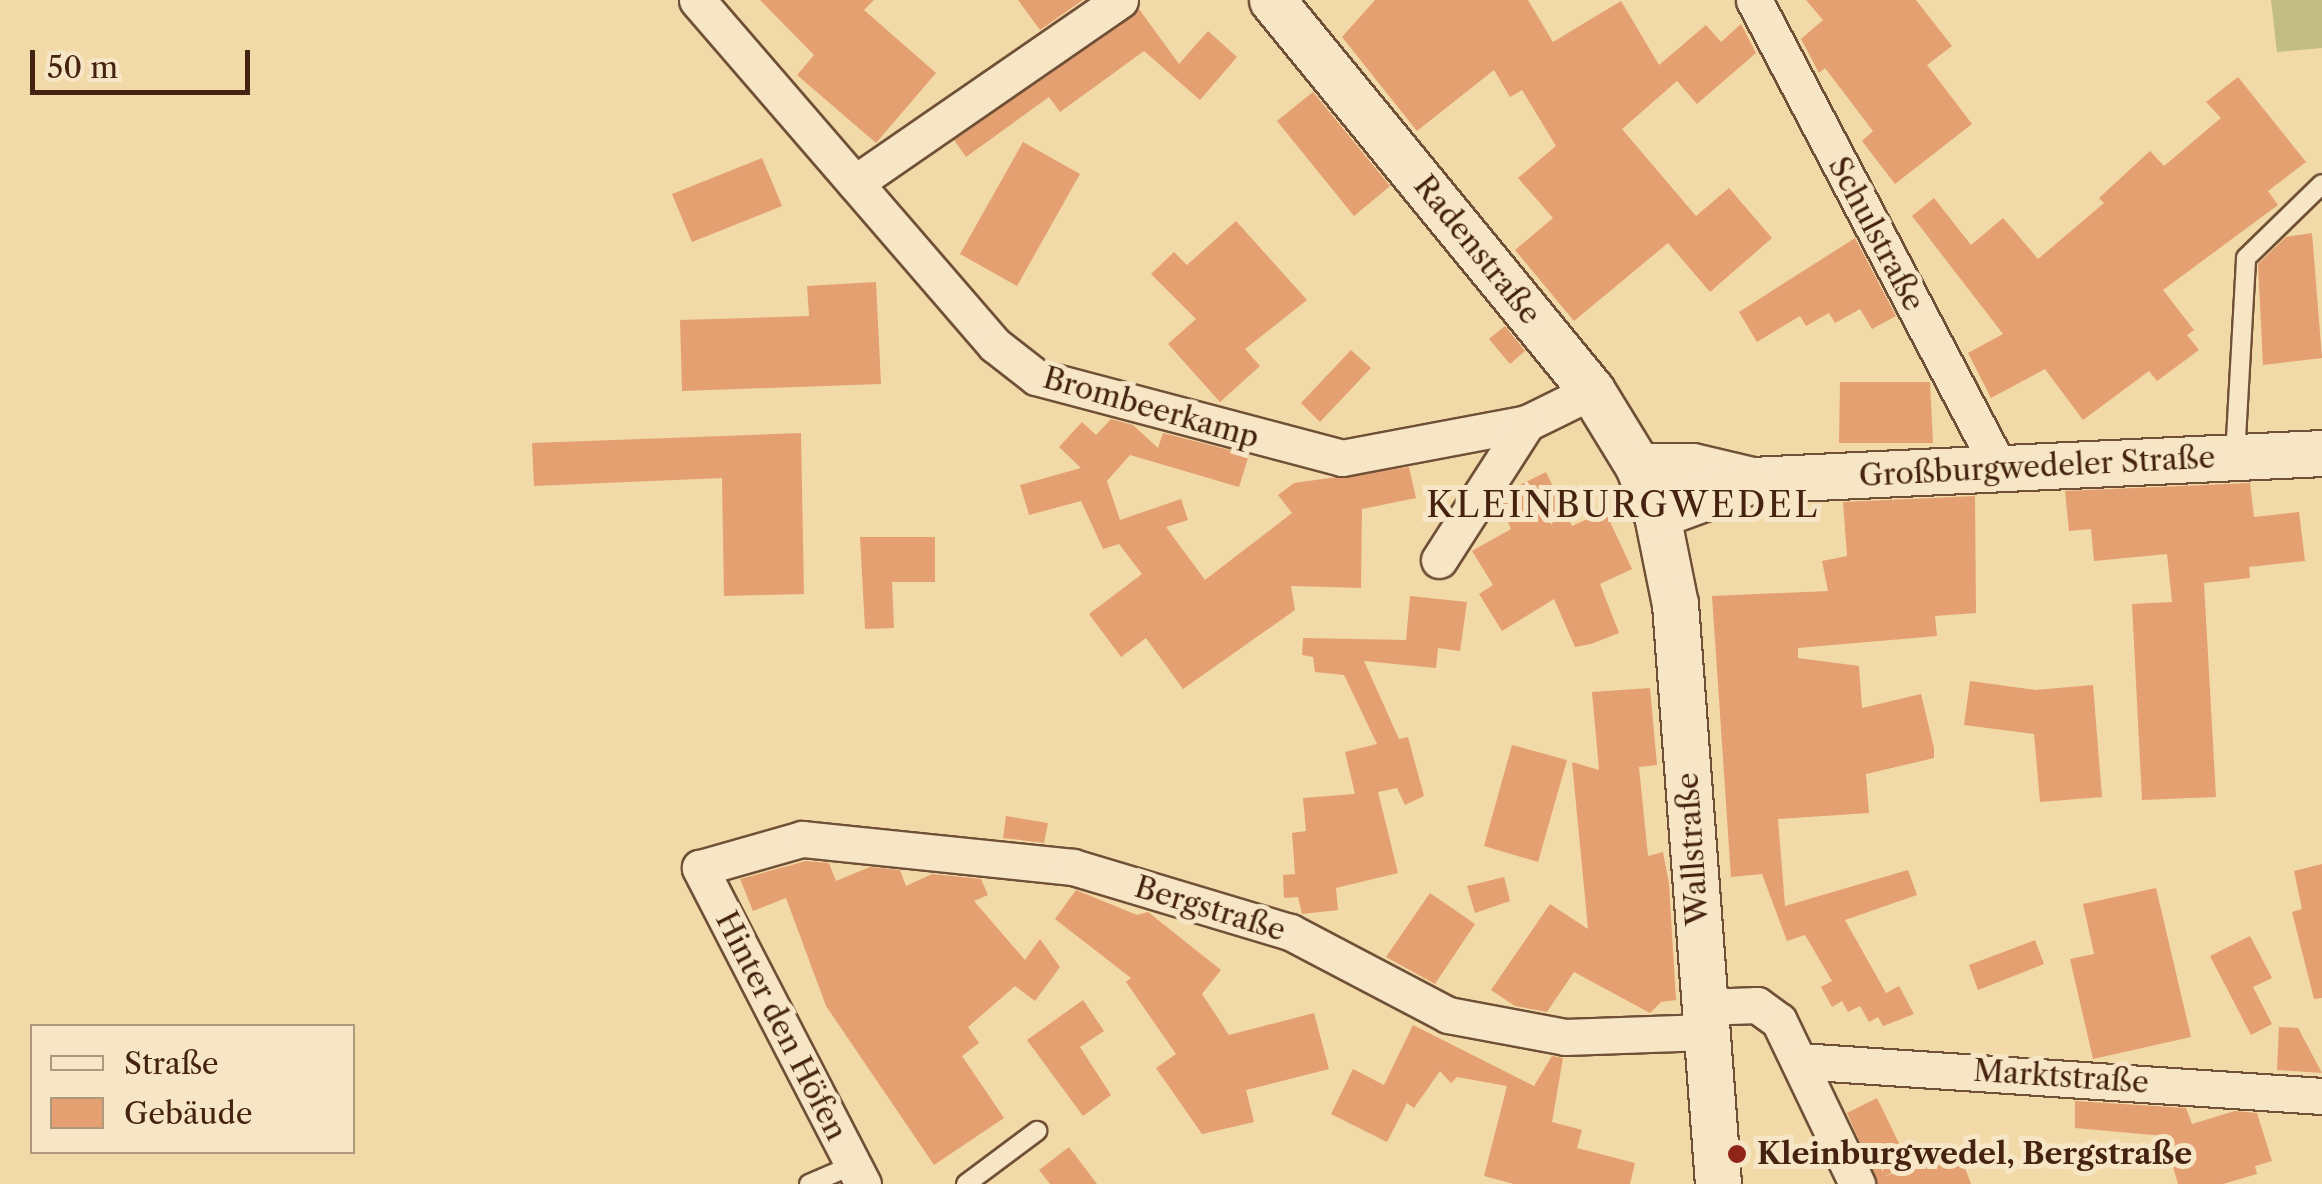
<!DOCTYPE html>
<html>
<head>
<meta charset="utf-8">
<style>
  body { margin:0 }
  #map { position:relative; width:2322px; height:1184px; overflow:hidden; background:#f2d9a8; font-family:"Libre Caslon Text",serif }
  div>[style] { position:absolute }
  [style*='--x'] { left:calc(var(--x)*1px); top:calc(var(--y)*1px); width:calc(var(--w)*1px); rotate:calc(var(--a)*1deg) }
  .green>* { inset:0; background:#c2bd83 }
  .building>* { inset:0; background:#e4a071 }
  .roads { filter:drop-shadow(2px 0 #705036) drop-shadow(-2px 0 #705036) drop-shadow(0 2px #705036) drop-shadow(0 -2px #705036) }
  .service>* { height:18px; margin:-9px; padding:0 9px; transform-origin:9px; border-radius:9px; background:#f7e6c6 }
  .minor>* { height:35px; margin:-17.5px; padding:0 17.5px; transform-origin:17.5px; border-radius:17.5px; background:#f7e6c6 }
  .tertiary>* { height:45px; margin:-22.5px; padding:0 22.5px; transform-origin:22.5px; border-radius:22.5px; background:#f7e6c6 }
  .dots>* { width:28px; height:28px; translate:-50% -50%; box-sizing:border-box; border:5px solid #f7e6c6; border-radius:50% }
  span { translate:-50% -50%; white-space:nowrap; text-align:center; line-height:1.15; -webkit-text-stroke:10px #f7e6c6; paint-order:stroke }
  .street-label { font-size:30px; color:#452310 }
  .poi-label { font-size:30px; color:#452310; font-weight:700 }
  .left { translate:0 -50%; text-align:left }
  .quarter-label { font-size:35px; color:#452310; letter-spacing:2.5px }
  .legend { position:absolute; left:30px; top:1024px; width:325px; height:130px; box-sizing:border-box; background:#f7e6c6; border:2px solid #b0987d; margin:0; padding:12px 18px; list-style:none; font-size:30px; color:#452310 }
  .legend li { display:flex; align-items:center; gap:20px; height:50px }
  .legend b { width:50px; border:2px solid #b0987d }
  .scale { position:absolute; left:30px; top:50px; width:220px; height:45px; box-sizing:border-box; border:5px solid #452310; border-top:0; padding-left:12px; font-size:30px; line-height:35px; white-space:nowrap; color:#452310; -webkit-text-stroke:8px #f7e6c6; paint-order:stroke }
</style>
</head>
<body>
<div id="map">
  <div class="green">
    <i style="clip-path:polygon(2271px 0,2322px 0,2322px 48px,2277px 52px)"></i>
  </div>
  <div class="building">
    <i style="clip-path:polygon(760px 0,874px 0,864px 10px,936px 73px,876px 143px,797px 75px,814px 55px)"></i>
    <i style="clip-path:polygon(1018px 0,1083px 0,1040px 30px)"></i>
    <i style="clip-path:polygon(1375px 0,1528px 0,1553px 42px,1621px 1px,1659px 65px,1706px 25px,1721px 42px,1741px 24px,1756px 53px,1697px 104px,1677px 81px,1622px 129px,1696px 216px,1729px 188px,1772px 238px,1710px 292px,1668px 243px,1574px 321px,1515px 250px,1553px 218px,1518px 178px,1556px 146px,1522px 90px,1510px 97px,1494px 70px,1417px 131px,1342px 37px)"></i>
    <i style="clip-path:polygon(1806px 0,1916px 0,1952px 46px,1927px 65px,1972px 124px,1895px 184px,1862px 141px,1873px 131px,1825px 68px,1819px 73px,1801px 39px,1823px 20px)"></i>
    <i style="clip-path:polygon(1139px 9px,1179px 64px,1208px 31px,1237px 57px,1200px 100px,1144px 51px,1060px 112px,1049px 97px,966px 157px,954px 140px)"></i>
    <i style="clip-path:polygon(2238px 77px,2306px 162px,2268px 191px,2278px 205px,2163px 290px,2194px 330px,2187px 335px,2199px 350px,2157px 381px,2149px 371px,2083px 420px,2045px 369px,1991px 398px,1968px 353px,2003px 334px,1912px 216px,1934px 198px,1971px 245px,2003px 218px,2038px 259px,2104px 203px,2099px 198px,2150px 151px,2164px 166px,2221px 118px,2206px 102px)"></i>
    <i style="clip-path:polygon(1313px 92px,1390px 186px,1354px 216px,1277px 121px)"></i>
    <i style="clip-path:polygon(1023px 142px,1080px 174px,1017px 286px,960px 254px)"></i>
    <i style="clip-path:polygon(762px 158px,782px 206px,692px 242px,672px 194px)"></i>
    <i style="clip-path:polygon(1236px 221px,1307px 300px,1245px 349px,1260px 366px,1220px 402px,1168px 344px,1196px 319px,1151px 274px,1174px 252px,1187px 265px)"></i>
    <i style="clip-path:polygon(2312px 233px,2322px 358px,2263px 365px,2258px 264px,2286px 237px)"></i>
    <i style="clip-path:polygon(1855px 238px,1896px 316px,1872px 329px,1860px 309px,1835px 323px,1829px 313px,1806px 326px,1800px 316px,1757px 342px,1739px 312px)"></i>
    <i style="clip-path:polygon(876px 282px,881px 384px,682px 391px,680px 320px,809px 316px,807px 286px)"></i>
    <i style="clip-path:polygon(1505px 326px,1525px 351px,1510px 364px,1489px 339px)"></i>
    <i style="clip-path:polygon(1351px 350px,1371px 368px,1320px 422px,1301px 403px)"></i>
    <i style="clip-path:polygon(1840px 382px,1930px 382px,1933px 443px,1839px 443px)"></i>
    <i style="clip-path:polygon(1111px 419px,1133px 425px,1158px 448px,1163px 433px,1249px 455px,1239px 487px,1130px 455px,1107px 481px,1120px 520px,1181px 499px,1188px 520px,1166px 527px,1205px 580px,1292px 513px,1278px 495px,1294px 483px,1409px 467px,1416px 498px,1362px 509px,1361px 588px,1291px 586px,1295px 610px,1183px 689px,1146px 638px,1121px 657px,1089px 614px,1142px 574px,1119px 544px,1103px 549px,1081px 501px,1029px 515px,1020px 485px,1081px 468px,1059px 447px,1082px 422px,1096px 435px)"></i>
    <i style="clip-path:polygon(801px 433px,804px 594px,724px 596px,722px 478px,534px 486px,532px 443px)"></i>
    <i style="clip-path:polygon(1546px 472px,1572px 526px,1605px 511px,1632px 569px,1600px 584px,1619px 633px,1591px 644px,1575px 647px,1554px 599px,1502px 631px,1479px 594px,1493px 585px,1472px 551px,1511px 529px,1500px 505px,1510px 490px)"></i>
    <i style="clip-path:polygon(2250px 483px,2254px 517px,2299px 512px,2305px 561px,2249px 567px,2250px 578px,2204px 583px,2216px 797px,2142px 800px,2132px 604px,2172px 602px,2167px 554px,2094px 561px,2091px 529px,2069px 531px,2065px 491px)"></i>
    <i style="clip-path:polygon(1975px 496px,1976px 613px,1935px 616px,1937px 636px,1798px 648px,1798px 658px,1859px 666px,1862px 708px,1921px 694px,1934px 748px,1934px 758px,1866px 774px,1869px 813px,1778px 819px,1785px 906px,1908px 870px,1917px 895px,1845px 920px,1886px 993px,1899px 986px,1914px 1014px,1883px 1026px,1878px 1017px,1869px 1022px,1860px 1006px,1848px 1012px,1842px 1001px,1832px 1007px,1821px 987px,1832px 981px,1805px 935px,1787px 941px,1762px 874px,1731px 877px,1712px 596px,1828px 591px,1822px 561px,1847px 556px,1843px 502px)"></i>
    <i style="clip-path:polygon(860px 537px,935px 537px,935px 582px,892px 582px,894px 628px,865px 629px)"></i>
    <i style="clip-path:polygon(1410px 596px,1467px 602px,1460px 651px,1438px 648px,1436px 668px,1364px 661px,1399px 739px,1408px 737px,1424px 796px,1405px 805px,1397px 788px,1378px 792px,1398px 873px,1336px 888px,1338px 910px,1302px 914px,1298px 897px,1284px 898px,1283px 875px,1295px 874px,1292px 833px,1306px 831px,1303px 798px,1355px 794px,1345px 752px,1377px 744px,1344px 675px,1315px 672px,1313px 657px,1302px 655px,1303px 638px,1406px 640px)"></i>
    <i style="clip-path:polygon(1970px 681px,2035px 690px,2093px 685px,2102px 797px,2040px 802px,2034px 734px,1964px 725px)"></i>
    <i style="clip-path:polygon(1650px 688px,1657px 765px,1639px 767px,1648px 856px,1663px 852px,1669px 884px,1676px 1000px,1661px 1002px,1650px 1013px,1574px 972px,1547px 1012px,1515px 1006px,1491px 990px,1550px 904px,1588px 929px,1572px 762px,1599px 770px,1592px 692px)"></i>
    <i style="clip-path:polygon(1512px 745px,1567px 760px,1538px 862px,1484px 846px)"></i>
    <i style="clip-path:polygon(1006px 816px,1048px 823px,1044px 843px,1003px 838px)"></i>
    <i style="clip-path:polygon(806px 861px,829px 863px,836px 881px,870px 867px,900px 870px,906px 886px,932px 874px,981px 879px,988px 895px,974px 901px,1025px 960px,1040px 939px,1060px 967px,1035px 1001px,1015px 986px,968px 1027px,979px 1043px,962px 1056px,1004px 1118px,934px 1165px,826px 1006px,786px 898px,753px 911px,740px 879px)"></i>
    <i style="clip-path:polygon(2322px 864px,2322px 998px,2314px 999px,2292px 912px,2302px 909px,2294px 871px)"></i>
    <i style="clip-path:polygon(1504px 877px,1510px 901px,1475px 913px,1467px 886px)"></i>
    <i style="clip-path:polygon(2156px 888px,2191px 1037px,2093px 1059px,2070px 959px,2094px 954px,2083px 904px)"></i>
    <i style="clip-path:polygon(1076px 890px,1137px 915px,1148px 912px,1221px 970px,1202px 994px,1229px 1035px,1314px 1013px,1329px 1069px,1246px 1090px,1254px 1122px,1202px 1134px,1156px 1068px,1176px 1054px,1126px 982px,1131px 978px,1055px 919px)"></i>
    <i style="clip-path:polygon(1430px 893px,1475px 924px,1435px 984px,1386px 957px)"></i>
    <i style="clip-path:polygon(2250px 936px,2272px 978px,2253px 987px,2272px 1024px,2251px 1035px,2210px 956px)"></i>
    <i style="clip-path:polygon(2035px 940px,2044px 964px,1978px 990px,1969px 965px)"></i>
    <i style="clip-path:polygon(1083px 1000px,1104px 1031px,1080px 1047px,1111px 1095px,1083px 1116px,1027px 1040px)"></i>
    <i style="clip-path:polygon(1413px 1025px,1534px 1086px,1552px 1056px,1563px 1058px,1552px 1122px,1582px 1130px,1577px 1148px,1635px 1163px,1630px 1184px,1514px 1184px,1484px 1176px,1507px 1086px,1457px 1077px,1451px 1083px,1440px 1071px,1414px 1108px,1407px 1103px,1387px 1142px,1331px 1114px,1353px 1069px,1384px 1085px)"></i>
    <i style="clip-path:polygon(2279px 1027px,2298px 1028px,2322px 1073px,2277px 1070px)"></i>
    <i style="clip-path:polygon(1877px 1098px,1909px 1164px,1883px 1177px,1958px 1149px,1971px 1184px,1878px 1184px,1847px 1113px)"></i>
    <i style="clip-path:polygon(2075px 1101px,2186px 1108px,2192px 1124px,2235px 1111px,2257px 1113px,2272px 1161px,2255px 1166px,2257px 1174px,2223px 1184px,2178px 1184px,2164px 1136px,2075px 1128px)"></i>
    <i style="clip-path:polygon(1069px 1147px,1097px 1184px,1050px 1184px,1039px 1170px)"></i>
  </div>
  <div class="roads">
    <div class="service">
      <i style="--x:2235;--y:457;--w:199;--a:-86.8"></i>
      <i style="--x:2246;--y:258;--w:106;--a:-44.2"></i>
      <i style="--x:809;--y:1184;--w:48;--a:-23.4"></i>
      <i style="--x:966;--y:1184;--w:89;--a:-36.7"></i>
    </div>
    <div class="minor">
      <i style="--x:697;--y:0;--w:456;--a:49.2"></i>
      <i style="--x:995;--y:345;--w:52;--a:38"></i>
      <i style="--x:1036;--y:377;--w:317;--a:14.8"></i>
      <i style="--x:1342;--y:458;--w:188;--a:-10.7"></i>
      <i style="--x:1527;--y:423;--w:72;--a:-26.2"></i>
      <i style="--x:1754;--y:0;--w:527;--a:62.32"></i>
      <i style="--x:855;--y:183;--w:322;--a:-34.6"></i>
      <i style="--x:1439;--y:560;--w:163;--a:-57.3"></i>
      <i style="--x:1704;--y:1007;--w:53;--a:-2.2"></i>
      <i style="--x:1757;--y:1005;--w:27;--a:36"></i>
      <i style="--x:1779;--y:1021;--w:181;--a:64.4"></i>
      <i style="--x:1799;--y:1061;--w:524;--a:3.83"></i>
      <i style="--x:863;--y:1184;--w:356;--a:-117.3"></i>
      <i style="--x:700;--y:868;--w:106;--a:-15.9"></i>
      <i style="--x:802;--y:839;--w:272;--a:5.9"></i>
      <i style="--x:1073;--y:867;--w:227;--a:16.7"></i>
      <i style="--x:1290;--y:932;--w:178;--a:27.7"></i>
      <i style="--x:1448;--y:1015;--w:119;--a:10.6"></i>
      <i style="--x:1565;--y:1037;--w:142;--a:-2"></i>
    </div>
    <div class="tertiary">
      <i style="--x:1272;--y:0;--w:505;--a:50.7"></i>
      <i style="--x:1592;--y:391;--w:88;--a:58.5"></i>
      <i style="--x:1638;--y:466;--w:53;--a:68.8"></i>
      <i style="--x:1657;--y:515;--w:91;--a:78.6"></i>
      <i style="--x:1675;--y:604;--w:582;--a:85.76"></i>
      <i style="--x:1638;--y:466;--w:54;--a:0"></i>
      <i style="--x:1692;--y:466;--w:62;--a:13.1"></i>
      <i style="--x:1752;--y:480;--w:571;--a:-2.71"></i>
      <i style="--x:1657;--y:515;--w:101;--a:-20.2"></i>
    </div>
  </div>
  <div class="dots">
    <i style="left:1737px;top:1154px;background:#8f2418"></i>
  </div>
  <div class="street-label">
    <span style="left:1876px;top:234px;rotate:62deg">Schulstraße</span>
    <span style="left:1477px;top:250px;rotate:51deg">Radenstraße</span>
    <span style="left:1151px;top:408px;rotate:16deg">Brombeerkamp</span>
    <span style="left:2037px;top:467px;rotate:-3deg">Großburgwedeler Straße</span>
    <span style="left:1693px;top:849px;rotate:-94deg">Wallstraße</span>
    <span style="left:1210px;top:909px;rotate:17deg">Bergstraße</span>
    <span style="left:781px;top:1026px;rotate:63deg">Hinter den Höfen</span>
    <span style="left:2061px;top:1077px;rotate:4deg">Marktstraße</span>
  </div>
  <div class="poi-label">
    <span class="left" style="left:1757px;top:1154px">Kleinburgwedel, Bergstraße</span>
  </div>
  <div class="quarter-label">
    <span style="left:1623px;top:505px">KLEINBURGWEDEL</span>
  </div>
  <ul class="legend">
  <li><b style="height:12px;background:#f7e6c6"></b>Straße</li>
  <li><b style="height:28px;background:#e4a071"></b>Gebäude</li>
  </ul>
  <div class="scale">50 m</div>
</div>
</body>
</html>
